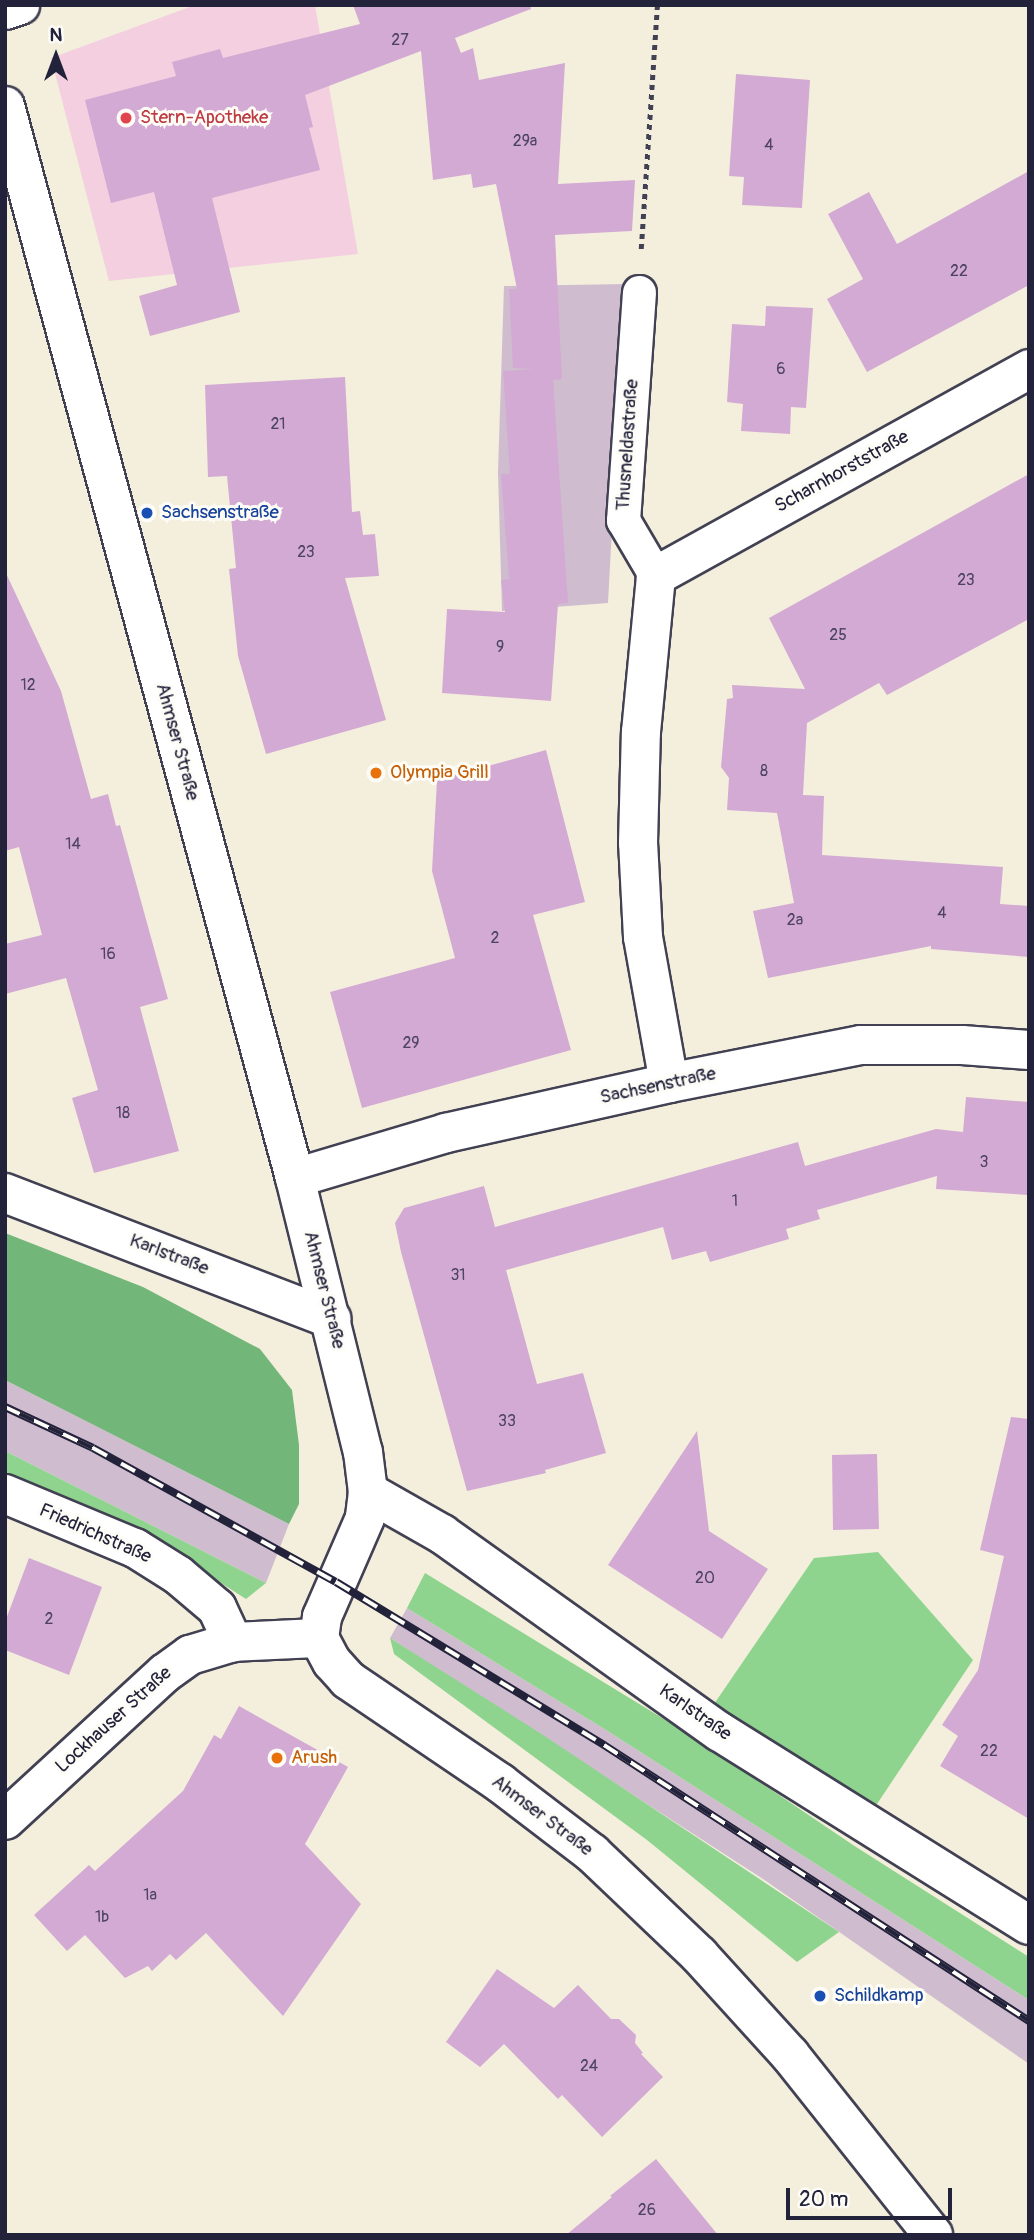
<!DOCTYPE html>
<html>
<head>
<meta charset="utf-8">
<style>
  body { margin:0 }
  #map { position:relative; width:1034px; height:2240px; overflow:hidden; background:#f4efdc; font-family:Pangolin,sans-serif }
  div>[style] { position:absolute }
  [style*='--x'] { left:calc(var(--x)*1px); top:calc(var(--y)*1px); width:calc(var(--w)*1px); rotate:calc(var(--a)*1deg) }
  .built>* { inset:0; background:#f3cfe0 }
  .industrial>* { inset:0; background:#cfbdcf }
  .green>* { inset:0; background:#8ed48e }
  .forest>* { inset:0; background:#72b679 }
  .building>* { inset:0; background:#d3aad3 }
  .path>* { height:4.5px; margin-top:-2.25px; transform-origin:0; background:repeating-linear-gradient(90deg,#424153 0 5px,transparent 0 10px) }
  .roads { filter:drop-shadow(2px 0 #424153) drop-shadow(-2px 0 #424153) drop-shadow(0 2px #424153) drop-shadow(0 -2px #424153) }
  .service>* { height:33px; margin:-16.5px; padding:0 16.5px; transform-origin:16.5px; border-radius:16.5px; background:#fff }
  .minor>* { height:38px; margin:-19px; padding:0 19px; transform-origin:19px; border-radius:19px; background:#fff }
  .tertiary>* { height:38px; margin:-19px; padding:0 19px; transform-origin:19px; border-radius:19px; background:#fff }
  .rail>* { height:8px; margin-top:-4px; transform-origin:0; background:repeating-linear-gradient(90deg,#fdfcf7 0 16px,#22223b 0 32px); box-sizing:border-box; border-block:2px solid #22223b }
  .dots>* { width:19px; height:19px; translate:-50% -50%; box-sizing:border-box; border:4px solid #fdfcf7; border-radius:50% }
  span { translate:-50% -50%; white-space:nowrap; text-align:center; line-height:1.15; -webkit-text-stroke:6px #fdfcf7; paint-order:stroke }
  .number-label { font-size:16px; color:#4e4461 }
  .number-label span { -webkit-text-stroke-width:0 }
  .health-label { font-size:19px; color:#be3a42 }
  .left { translate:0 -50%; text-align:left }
  .street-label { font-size:19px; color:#22223b }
  .transit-label { font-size:19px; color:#164399 }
  .food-label { font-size:19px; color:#c56008 }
  .frame { position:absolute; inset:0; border:7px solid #22223b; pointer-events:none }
  .north { position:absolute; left:21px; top:21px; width:70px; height:70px; -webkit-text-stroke:5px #fdfcf7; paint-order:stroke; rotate:0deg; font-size:19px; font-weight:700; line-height:28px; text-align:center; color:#22223b }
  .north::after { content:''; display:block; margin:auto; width:24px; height:32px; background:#22223b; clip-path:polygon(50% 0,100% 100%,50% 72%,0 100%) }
  .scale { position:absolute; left:786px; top:2188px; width:166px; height:32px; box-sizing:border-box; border:4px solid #22223b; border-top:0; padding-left:9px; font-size:21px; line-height:24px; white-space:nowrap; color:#22223b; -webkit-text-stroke:5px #fdfcf7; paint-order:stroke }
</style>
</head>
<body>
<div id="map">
  <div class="built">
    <i style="clip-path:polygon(195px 5px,315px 5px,358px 254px,109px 281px,51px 58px)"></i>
  </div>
  <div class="industrial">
    <i style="clip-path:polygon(625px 284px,608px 603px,502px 611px,498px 472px,504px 286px)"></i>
    <i style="clip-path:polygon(5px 1380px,289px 1524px,266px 1583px,5px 1451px)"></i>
    <i style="clip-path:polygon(407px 1608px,606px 1730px,1029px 2000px,1029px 2064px,763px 1879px,390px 1638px)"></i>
  </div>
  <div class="green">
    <i style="clip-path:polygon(5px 1451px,266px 1583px,246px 1599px,182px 1558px,5px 1476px)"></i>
    <i style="clip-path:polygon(878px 1552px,973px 1660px,871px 1813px,712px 1707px,814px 1558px)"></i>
    <i style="clip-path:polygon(425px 1573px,690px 1735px,853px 1845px,1029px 1957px,1029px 2000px,606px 1730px,407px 1608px)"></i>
    <i style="clip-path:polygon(390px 1638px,543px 1735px,839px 1932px,797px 1962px,647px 1840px,394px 1654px)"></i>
  </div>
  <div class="forest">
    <i style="clip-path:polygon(5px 1233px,143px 1287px,260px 1349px,292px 1390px,299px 1445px,299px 1504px,289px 1524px,5px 1380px)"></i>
  </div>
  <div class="building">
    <i style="clip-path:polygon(353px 5px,530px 5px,531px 9px,455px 38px,461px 53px,473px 48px,479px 80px,565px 63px,558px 184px,635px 180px,632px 231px,555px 235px,562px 379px,553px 380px,568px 603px,558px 604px,551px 701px,442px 693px,447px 609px,505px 612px,501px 580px,509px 579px,501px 474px,510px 474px,503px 371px,534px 369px,513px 368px,509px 289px,517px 289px,496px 184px,473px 188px,471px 174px,433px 180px,421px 51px,305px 95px,313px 127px,309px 128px,320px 170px,212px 198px,240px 312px,150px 336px,139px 296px,177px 285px,154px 192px,111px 203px,85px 100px,176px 76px,172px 62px,220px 49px,223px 58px,360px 24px)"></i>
    <i style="clip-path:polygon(736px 74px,810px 80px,802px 208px,742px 205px,744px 177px,729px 176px)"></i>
    <i style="clip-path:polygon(1029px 171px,1029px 285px,867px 372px,827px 299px,863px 279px,828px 214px,869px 192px,897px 244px)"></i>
    <i style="clip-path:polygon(766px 306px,813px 308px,806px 408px,791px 407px,790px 434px,741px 431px,743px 404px,727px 402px,732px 324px,765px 326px)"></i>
    <i style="clip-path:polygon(345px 377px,352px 512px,360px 511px,363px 535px,375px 534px,379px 576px,345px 578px,386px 720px,266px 754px,238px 656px,229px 569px,236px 568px,227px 476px,208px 477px,205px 385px)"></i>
    <i style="clip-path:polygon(1029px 474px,1029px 619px,887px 695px,879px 683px,807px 723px,803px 795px,824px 796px,822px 855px,1003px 867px,1000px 904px,1029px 906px,1029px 957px,931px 949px,931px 946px,768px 978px,753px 911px,794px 903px,777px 813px,727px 810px,729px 778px,721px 767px,727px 699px,733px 698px,732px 685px,805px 689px,769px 618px)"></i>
    <i style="clip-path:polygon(5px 571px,61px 691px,91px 799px,108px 794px,116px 826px,120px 825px,168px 999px,140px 1007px,179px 1151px,94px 1173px,72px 1098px,98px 1090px,66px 978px,5px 994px,5px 944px,42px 935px,19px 847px,5px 851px)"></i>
    <i style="clip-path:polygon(546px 750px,585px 902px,533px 915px,571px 1050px,362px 1108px,330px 992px,455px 958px,432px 871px,437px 780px)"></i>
    <i style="clip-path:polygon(966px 1097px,1029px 1102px,1029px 1195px,936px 1189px,937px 1176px,817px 1210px,820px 1219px,786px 1229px,789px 1239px,710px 1262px,706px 1251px,672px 1260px,663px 1227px,506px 1270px,537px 1384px,583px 1373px,606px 1453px,545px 1470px,546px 1473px,467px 1491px,401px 1252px,395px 1223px,404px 1208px,484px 1186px,495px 1227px,798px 1142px,805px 1166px,936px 1129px,963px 1132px)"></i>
    <i style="clip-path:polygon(1011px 1417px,1029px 1419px,1029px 1819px,940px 1766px,958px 1736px,942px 1725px,978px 1670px,1004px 1556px,980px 1550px)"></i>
    <i style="clip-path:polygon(697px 1431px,709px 1531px,768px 1569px,722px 1639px,608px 1565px)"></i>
    <i style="clip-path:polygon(877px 1454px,879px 1529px,833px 1530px,832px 1455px)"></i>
    <i style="clip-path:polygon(29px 1558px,102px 1587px,69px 1675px,5px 1650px,5px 1622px)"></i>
    <i style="clip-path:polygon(239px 1706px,348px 1767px,305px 1844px,361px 1904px,283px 2016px,206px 1933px,176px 1960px,170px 1954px,152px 1971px,148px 1966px,125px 1978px,85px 1935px,67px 1951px,34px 1915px,89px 1865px,95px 1871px,183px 1791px,214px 1735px,221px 1739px)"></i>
    <i style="clip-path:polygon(497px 1969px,554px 2008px,578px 1985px,611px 2019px,619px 2019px,636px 2035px,635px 2043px,643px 2053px,641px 2054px,663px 2077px,602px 2137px,562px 2095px,558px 2099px,504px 2044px,480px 2067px,446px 2042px)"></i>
    <i style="clip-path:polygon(656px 2159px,718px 2235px,566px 2235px,612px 2197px,610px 2196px)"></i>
  </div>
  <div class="path">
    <i style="--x:641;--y:249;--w:245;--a:-86.2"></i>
  </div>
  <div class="roads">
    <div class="service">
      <i style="--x:639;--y:292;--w:229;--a:94"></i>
      <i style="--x:623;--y:520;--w:65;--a:59.5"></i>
    </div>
    <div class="minor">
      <i style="--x:5;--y:10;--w:16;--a:-18"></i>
      <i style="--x:669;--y:1083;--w:148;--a:-100.1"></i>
      <i style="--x:643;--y:937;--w:94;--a:-93"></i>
      <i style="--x:638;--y:843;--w:111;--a:-88.5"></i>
      <i style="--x:641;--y:732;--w:157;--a:-84.5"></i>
      <i style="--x:656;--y:576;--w:427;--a:-29"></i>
      <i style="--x:295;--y:1178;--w:158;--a:-16.6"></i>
      <i style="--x:446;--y:1133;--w:229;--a:-12.6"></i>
      <i style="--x:669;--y:1083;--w:196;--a:-11.2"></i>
      <i style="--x:861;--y:1045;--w:101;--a:0"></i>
      <i style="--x:962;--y:1045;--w:67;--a:4.3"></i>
      <i style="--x:5;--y:1193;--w:350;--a:21.1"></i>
      <i style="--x:368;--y:1492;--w:85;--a:29.6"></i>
      <i style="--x:442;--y:1534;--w:341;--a:35.5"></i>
      <i style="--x:720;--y:1732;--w:364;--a:32"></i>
      <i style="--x:5;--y:1494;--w:141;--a:22.6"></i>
      <i style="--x:135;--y:1548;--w:51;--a:32.1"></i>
      <i style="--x:178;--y:1575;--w:51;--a:40.2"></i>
      <i style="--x:217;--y:1608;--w:38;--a:65"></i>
    </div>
    <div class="tertiary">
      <i style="--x:5;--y:106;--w:1111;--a:74.86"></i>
      <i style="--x:295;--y:1178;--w:282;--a:76.1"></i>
      <i style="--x:363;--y:1452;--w:40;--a:82.9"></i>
      <i style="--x:368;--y:1492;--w:26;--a:97"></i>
      <i style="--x:365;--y:1518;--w:108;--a:113.5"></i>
      <i style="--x:322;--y:1617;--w:21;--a:98"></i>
      <i style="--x:319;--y:1638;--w:27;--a:62"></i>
      <i style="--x:332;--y:1662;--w:24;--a:48"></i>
      <i style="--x:348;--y:1680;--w:184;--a:34.1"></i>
      <i style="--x:500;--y:1783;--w:116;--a:37.3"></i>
      <i style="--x:592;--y:1853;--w:148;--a:43.6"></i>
      <i style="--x:699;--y:1955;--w:135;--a:47.7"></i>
      <i style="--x:790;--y:2055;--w:230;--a:51.5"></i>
      <i style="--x:5;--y:1820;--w:217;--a:-42.6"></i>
      <i style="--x:165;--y:1673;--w:31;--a:-36"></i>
      <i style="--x:190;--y:1655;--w:45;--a:-16.8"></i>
      <i style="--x:233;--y:1642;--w:86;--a:-2.7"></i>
    </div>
  </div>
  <div class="rail">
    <i style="--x:5;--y:1407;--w:97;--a:25"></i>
    <i style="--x:93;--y:1448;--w:277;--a:28.9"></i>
    <i style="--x:336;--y:1582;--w:314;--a:31.3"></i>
    <i style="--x:604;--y:1745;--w:507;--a:33"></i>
  </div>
  <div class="dots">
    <i style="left:126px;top:118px;background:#e0444e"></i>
    <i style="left:147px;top:513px;background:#1a4fb4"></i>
    <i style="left:376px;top:773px;background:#e8710a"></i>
    <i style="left:277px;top:1758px;background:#e8710a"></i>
    <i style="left:820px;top:1996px;background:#1a4fb4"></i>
  </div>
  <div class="number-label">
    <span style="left:400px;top:40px">27</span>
    <span style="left:525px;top:141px">29a</span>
    <span style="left:769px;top:145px">4</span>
    <span style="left:959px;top:271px">22</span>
    <span style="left:781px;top:369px">6</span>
    <span style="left:278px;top:424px">21</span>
    <span style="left:306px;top:552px">23</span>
    <span style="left:966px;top:580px">23</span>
    <span style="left:838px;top:635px">25</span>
    <span style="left:500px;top:647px">9</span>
    <span style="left:28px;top:685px">12</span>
    <span style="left:764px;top:771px">8</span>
    <span style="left:73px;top:844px">14</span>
    <span style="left:942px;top:913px">4</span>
    <span style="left:795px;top:920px">2a</span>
    <span style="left:495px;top:938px">2</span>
    <span style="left:108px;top:954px">16</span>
    <span style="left:411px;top:1043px">29</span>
    <span style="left:123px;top:1113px">18</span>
    <span style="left:984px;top:1162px">3</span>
    <span style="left:735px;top:1201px">1</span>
    <span style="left:458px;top:1275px">31</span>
    <span style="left:507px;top:1421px">33</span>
    <span style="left:705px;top:1578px">20</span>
    <span style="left:49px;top:1619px">2</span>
    <span style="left:989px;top:1751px">22</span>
    <span style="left:150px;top:1895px">1a</span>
    <span style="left:102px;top:1917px">1b</span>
    <span style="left:589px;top:2066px">24</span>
    <span style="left:647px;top:2210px">26</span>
  </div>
  <div class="health-label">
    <span class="left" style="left:140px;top:118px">Stern-Apotheke</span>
  </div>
  <div class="street-label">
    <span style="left:628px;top:445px;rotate:-86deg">Thusneldastraße</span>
    <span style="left:842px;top:472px;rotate:-29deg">Scharnhorststraße</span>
    <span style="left:177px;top:742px;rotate:75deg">Ahmser Straße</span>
    <span style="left:658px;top:1086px;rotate:-12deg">Sachsenstraße</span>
    <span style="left:169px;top:1255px;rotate:21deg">Karlstraße</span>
    <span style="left:324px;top:1290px;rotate:76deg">Ahmser Straße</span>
    <span style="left:95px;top:1534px;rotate:24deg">Friedrichstraße</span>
    <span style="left:695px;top:1713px;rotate:35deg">Karlstraße</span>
    <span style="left:114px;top:1720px;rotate:-42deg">Lockhauser Straße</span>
    <span style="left:542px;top:1816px;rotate:37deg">Ahmser Straße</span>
  </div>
  <div class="transit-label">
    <span class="left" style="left:161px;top:513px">Sachsenstraße</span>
    <span class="left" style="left:834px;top:1996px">Schildkamp</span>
  </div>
  <div class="food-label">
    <span class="left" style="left:390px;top:773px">Olympia Grill</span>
    <span class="left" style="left:291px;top:1758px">Arush</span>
  </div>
  <div class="frame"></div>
  <div class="north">N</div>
  <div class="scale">20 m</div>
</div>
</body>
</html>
